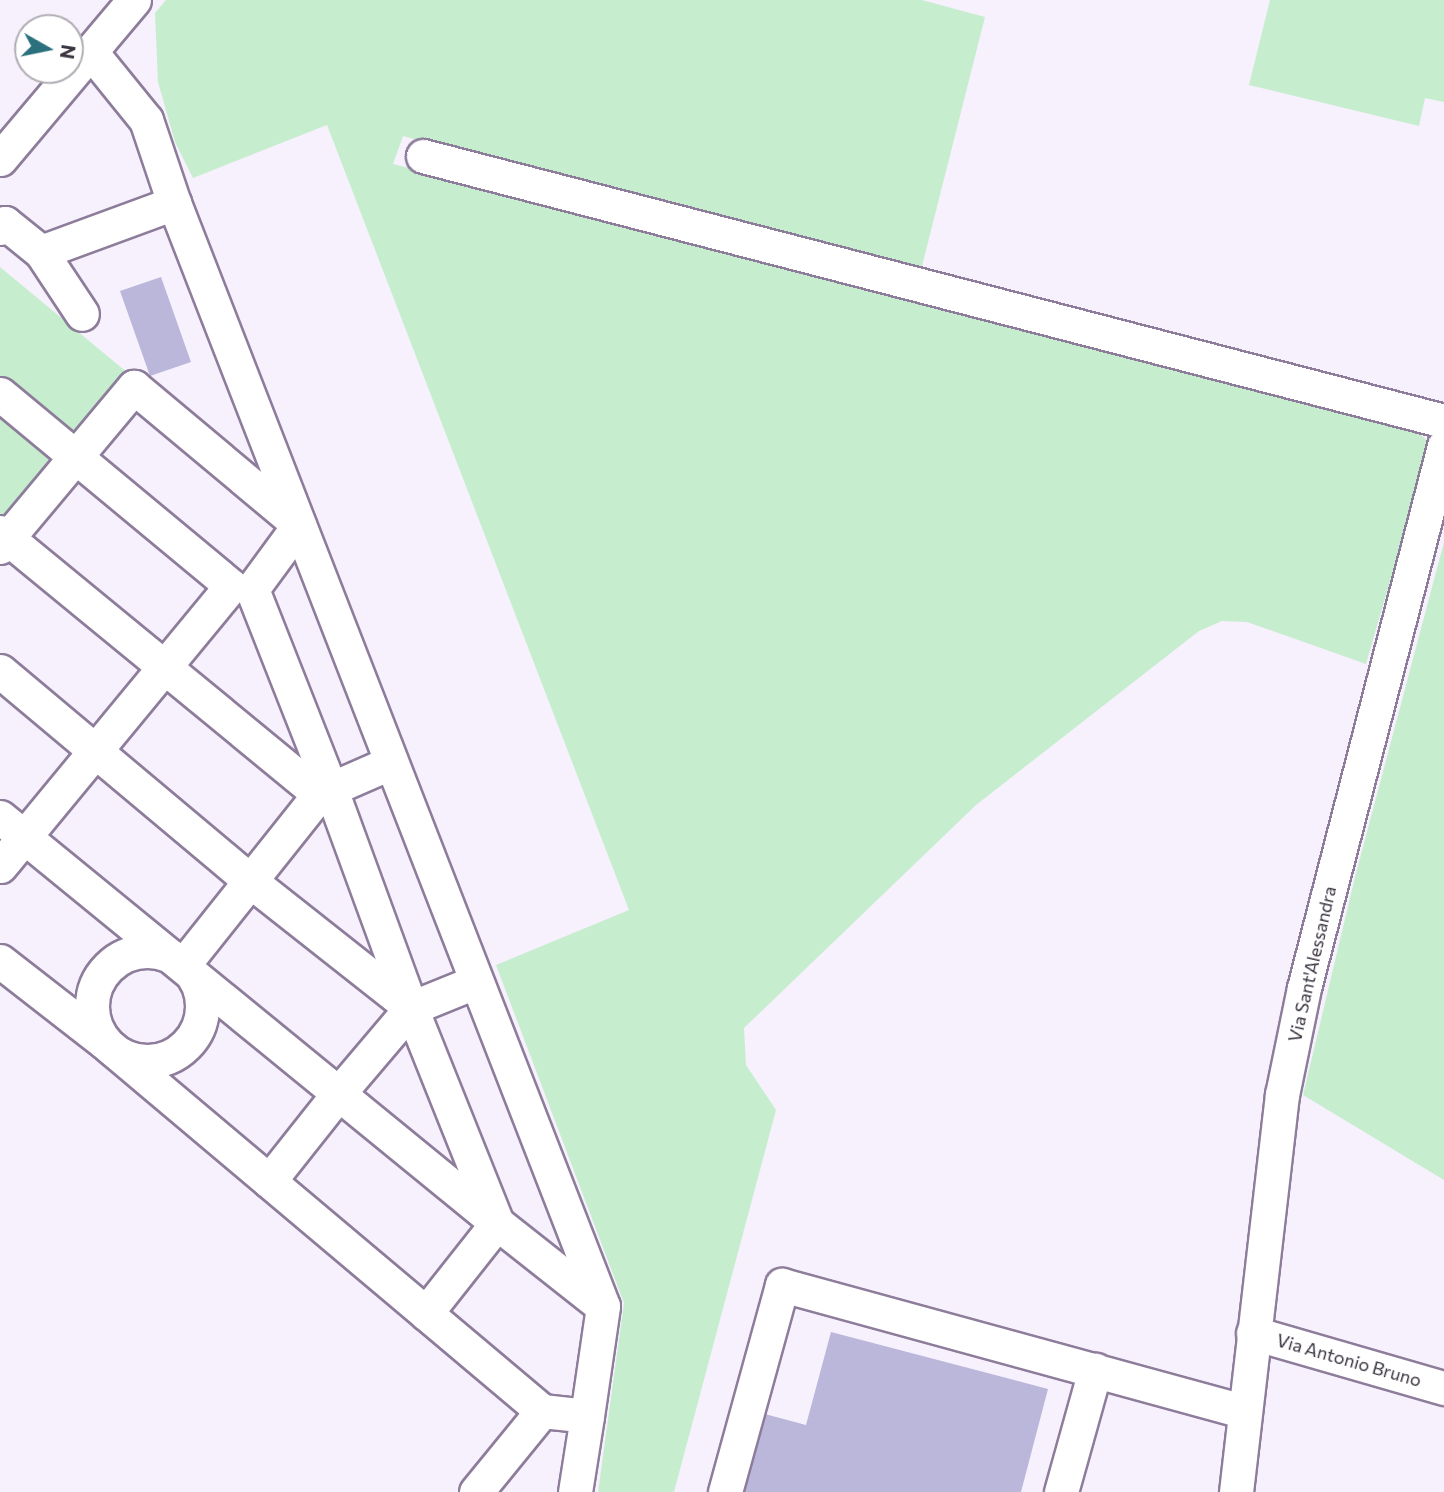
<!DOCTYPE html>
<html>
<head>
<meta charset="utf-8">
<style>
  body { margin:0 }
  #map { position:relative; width:1444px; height:1492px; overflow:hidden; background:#f7f0fd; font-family:Commissioner,sans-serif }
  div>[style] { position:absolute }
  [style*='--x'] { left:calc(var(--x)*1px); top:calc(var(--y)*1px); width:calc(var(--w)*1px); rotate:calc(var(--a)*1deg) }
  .green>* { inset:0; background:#c6eece }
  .building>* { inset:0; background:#bbb7da }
  .roads { filter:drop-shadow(2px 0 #8d7d9b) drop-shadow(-2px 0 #8d7d9b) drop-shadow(0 2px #8d7d9b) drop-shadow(0 -2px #8d7d9b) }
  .minor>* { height:33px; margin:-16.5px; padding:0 16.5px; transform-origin:16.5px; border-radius:16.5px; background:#fff }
  .minor>.ring { margin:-16.5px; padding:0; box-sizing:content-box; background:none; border:33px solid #fff; border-radius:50% }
  span { translate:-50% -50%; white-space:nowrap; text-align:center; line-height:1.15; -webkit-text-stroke:5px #fff; paint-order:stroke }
  .street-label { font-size:18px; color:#3a3340 }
  .north { position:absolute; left:14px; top:14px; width:70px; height:70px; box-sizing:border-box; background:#fff; border:2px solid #b0adb3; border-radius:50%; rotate:99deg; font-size:19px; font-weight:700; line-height:28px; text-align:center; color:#3a3340 }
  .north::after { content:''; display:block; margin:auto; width:24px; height:32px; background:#2a707d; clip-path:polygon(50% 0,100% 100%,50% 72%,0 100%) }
</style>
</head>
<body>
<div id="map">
  <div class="green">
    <i style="clip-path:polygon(166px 0,922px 0,985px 17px,920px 274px,403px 136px,393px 164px,1413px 428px,1430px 443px,1366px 664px,1247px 622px,1222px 621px,1199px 631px,976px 805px,744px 1028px,746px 1065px,776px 1110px,674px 1492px,598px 1492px,624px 1303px,496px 965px,629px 910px,327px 125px,193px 178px,175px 142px,158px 82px,155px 13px)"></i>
    <i style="clip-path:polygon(1270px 0,1444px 0,1444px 102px,1425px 98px,1419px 126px,1249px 85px)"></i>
    <i style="clip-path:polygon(0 267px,129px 374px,75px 440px,0 378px)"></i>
    <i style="clip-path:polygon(0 407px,60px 457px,6px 523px,0 519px)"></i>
    <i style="clip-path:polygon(1444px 542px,1444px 1180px,1303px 1095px,1355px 877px)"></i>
  </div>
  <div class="building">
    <i style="clip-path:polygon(161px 277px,191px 362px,150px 376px,120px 291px)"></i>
    <i style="clip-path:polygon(831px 1332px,1048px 1389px,1021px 1492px,736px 1492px,757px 1412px,806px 1425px)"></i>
  </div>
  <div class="roads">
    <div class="minor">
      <i style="--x:423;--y:156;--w:1055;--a:14.55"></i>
      <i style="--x:0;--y:159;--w:208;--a:-49.9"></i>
      <i style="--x:0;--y:228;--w:7;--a:-45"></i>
      <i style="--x:5;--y:223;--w:46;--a:38.9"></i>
      <i style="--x:41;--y:252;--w:142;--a:-20.2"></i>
      <i style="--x:41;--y:252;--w:74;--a:56.5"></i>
      <i style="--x:0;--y:394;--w:300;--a:39.7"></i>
      <i style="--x:231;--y:586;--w:363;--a:129.5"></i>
      <i style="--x:0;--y:532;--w:413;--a:39.4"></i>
      <i style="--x:0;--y:547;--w:209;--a:-50.1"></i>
      <i style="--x:134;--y:387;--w:215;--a:39.9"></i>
      <i style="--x:299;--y:525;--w:79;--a:126.3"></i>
      <i style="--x:252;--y:589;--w:213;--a:68.5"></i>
      <i style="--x:330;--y:787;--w:235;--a:69.9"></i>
      <i style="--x:411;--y:1008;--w:232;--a:68.2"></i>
      <i style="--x:497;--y:1223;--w:132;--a:38.3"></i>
      <i style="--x:0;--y:671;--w:325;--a:40"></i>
      <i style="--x:249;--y:880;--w:206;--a:38.3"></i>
      <i style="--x:411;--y:1008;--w:113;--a:130.3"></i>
      <i style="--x:338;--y:1094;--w:111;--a:128.4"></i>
      <i style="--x:0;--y:817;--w:642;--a:39.25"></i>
      <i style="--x:497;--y:1223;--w:115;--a:128.3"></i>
      <i class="ring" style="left:92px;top:951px;width:77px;height:77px"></i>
      <i style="--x:0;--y:961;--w:132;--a:37.9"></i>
      <i style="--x:104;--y:1042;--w:573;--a:40.11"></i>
      <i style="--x:542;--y:1411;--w:45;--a:6.3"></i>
      <i style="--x:587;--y:1416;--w:111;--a:-81.7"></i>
      <i style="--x:603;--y:1306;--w:1183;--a:-111.25"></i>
      <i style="--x:174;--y:203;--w:88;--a:-108.6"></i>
      <i style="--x:146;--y:120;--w:87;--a:-129"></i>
      <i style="--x:184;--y:964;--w:217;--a:-51.5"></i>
      <i style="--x:319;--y:794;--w:77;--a:-23.6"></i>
      <i style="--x:411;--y:1008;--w:69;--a:-22.1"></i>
      <i style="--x:1253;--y:1333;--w:199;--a:16.1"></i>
      <i style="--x:476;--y:1492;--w:104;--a:-50.8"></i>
      <i style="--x:575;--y:1492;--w:77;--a:-81"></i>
      <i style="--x:725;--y:1492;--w:215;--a:-74.6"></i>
      <i style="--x:782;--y:1285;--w:479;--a:15.3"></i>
      <i style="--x:1061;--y:1492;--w:127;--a:-74.4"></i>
      <i style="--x:1236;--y:1492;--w:400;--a:-83.4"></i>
      <i style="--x:1282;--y:1095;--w:109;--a:-78.4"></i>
      <i style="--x:1304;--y:988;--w:560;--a:-75.52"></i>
    </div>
  </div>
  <div class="street-label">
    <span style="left:1312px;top:964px;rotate:-77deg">Via Sant'Alessandra</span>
    <span style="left:1349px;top:1360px;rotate:16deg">Via Antonio Bruno</span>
  </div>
  <div class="north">N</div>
</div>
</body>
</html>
